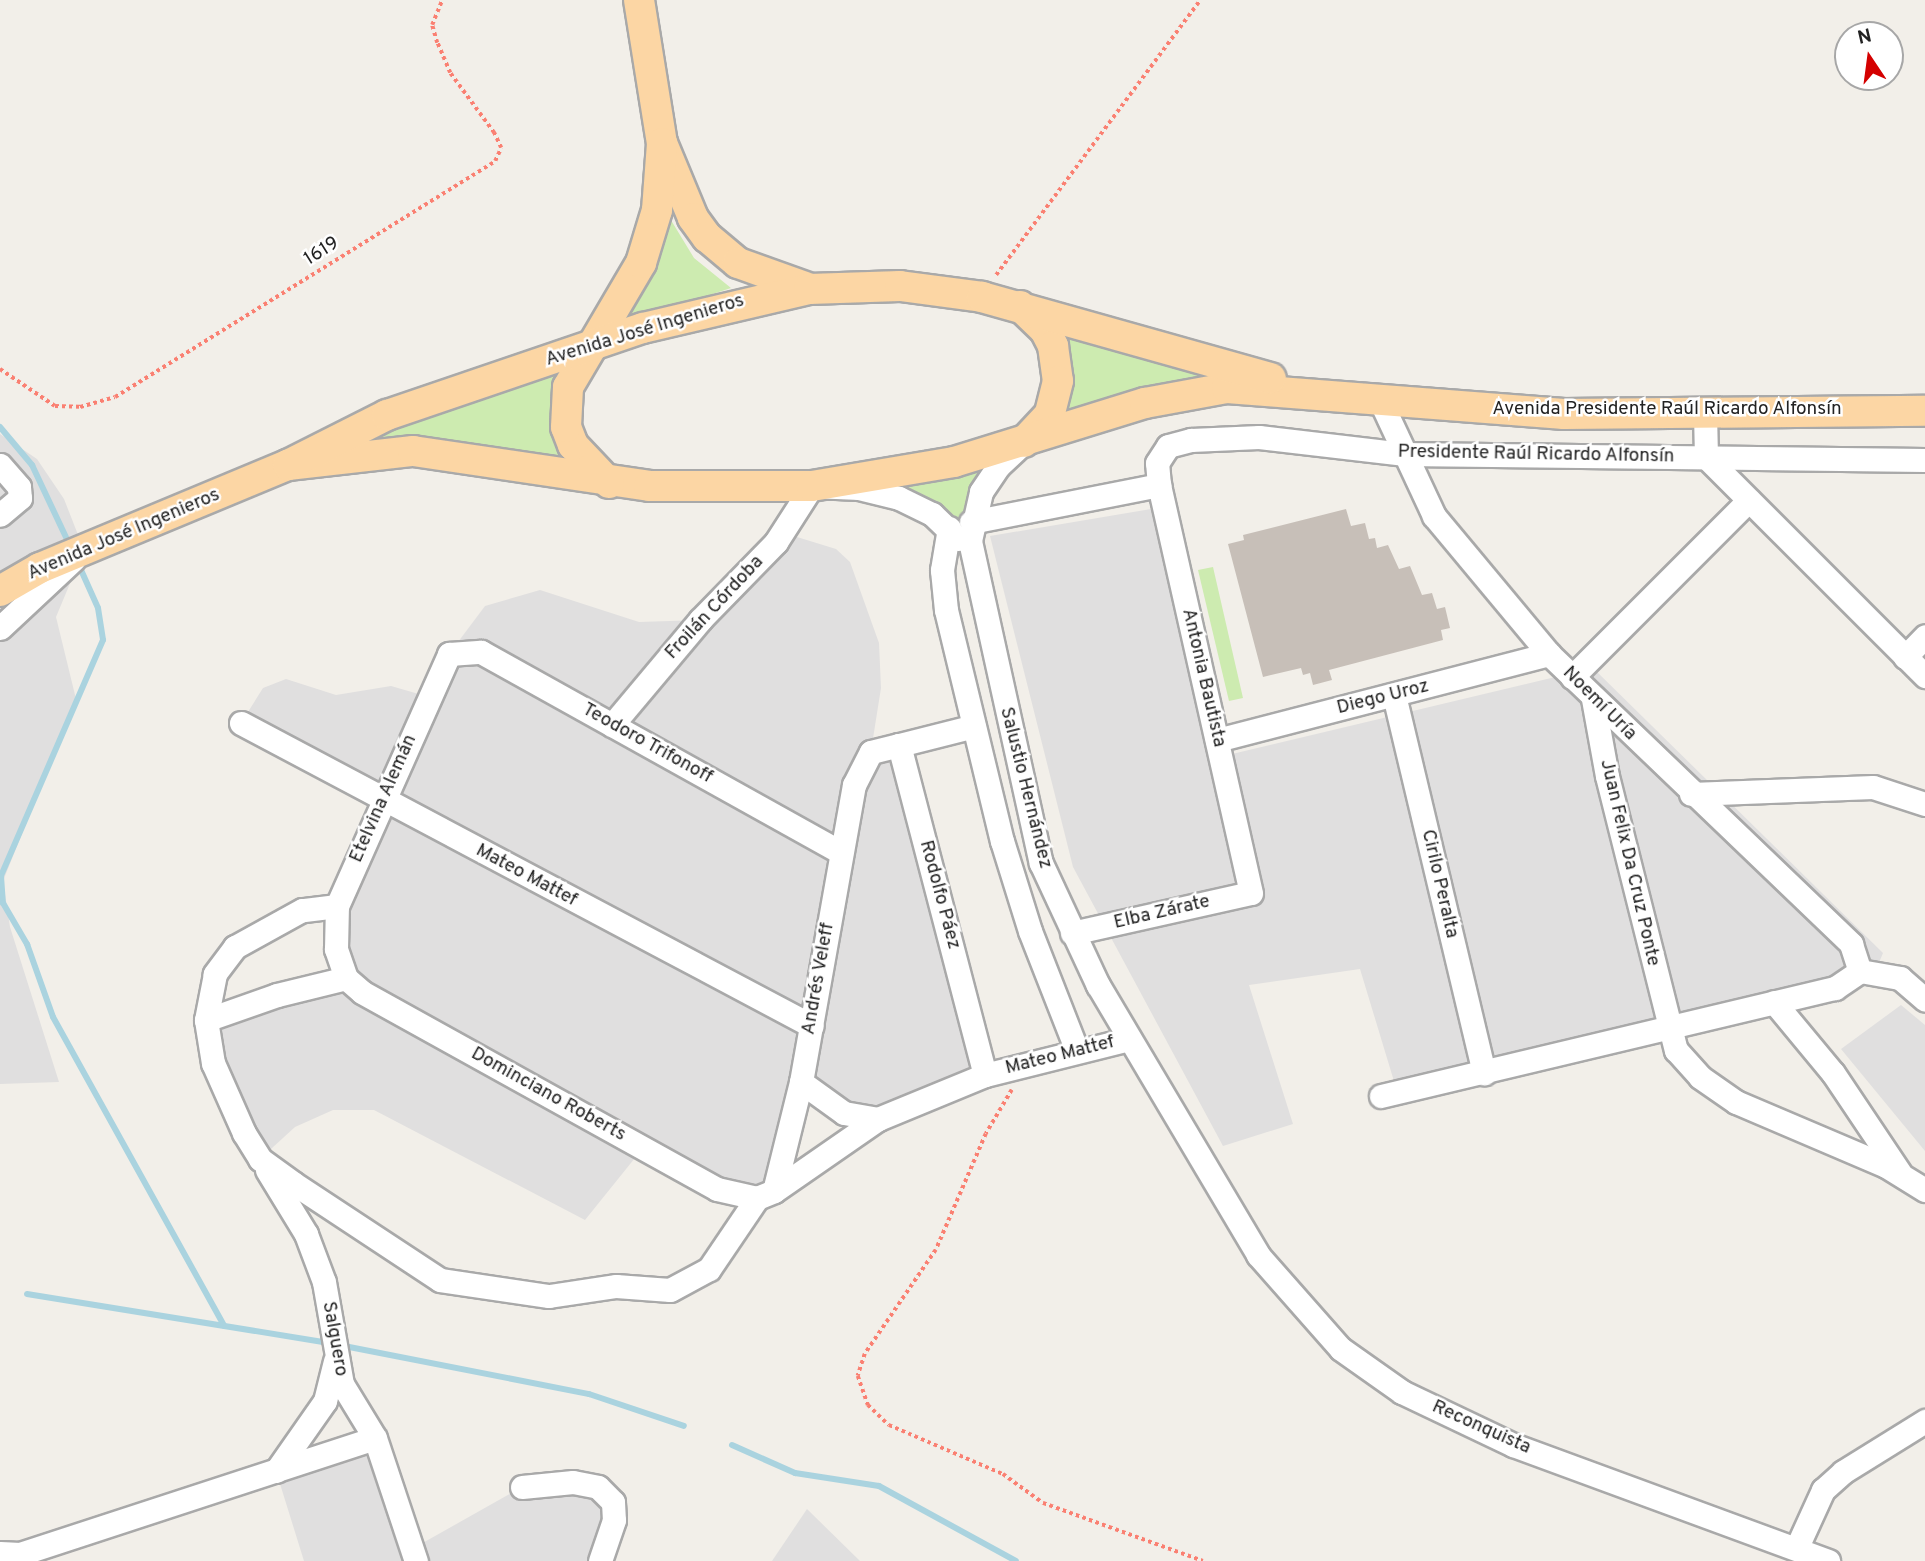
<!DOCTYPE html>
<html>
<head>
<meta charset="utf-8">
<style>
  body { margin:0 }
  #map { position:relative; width:1925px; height:1561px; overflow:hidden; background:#f2efe9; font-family:Overpass,sans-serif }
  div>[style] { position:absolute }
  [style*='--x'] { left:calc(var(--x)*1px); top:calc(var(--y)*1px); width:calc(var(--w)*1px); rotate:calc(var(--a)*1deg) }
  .residential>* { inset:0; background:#e0dfdf }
  .grass>* { inset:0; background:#cdebb0 }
  .stream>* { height:6px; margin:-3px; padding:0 3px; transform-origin:3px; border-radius:3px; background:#aad3df }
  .building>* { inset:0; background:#c7bfb8 }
  .path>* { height:3.5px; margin-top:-1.75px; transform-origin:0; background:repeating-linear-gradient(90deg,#fa8072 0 3.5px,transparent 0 7px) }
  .roads { filter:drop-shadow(2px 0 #a9a9a9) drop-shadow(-2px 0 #a9a9a9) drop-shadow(0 2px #a9a9a9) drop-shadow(0 -2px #a9a9a9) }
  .minor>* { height:23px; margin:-11.5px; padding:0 11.5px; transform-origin:11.5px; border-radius:11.5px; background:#fff }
  .major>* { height:30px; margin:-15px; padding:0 15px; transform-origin:15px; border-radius:15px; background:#fcd6a4 }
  span { translate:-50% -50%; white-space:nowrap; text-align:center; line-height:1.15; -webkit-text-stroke:5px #fff; paint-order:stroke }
  .street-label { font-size:19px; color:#222 }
  .north { position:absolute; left:1834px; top:21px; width:70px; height:70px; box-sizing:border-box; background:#fff; border:2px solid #a7a7a7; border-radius:50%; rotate:347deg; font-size:19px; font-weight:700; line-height:28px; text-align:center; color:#222 }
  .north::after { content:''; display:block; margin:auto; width:24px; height:32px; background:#d40000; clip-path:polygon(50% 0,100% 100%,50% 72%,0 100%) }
</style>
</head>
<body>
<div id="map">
  <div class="residential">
    <i style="clip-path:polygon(0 434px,37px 459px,64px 499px,84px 550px,56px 617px,76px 699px,3px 881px,10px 927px,59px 1082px,0 1084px)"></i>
    <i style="clip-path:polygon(1151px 509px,1211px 759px,1593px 668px,1883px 953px,1871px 982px,1400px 1101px,1360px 969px,1249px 985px,1293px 1124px,1223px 1146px,1073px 867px,990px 536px)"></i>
    <i style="clip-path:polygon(797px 537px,836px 549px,850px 562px,879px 643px,881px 688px,871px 751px,899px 745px,985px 1075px,878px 1119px,801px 1082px,774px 1191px,757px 1198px,643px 1148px,585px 1220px,374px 1110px,333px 1110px,295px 1127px,260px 1159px,206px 1020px,346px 977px,337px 906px,383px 802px,241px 723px,263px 688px,286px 679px,336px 695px,391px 686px,429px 697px,449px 654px,485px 606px,540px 590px,639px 622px,700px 620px,776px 542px)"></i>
    <i style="clip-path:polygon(1901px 1005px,1925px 1025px,1925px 1151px,1841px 1049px)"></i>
    <i style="clip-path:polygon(375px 1438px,412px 1549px,522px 1487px,573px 1482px,613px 1502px,600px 1561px,304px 1561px,276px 1471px)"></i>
    <i style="clip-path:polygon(807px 1509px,860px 1561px,772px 1561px)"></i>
  </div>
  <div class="grass">
    <i style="clip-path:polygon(666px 212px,694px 258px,731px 288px,611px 327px)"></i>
    <i style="clip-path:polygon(1044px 325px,1242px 379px,1061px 421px)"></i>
    <i style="clip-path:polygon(560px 369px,550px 423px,563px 465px,345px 446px)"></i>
    <i style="clip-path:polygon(991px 466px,970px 493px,960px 525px,944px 508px,902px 486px)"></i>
    <i style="clip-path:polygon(1213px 567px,1243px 698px,1229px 701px,1198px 570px)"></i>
  </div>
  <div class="stream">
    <i style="--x:0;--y:427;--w:50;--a:49.9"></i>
    <i style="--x:32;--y:465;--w:92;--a:64.8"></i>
    <i style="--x:77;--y:561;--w:51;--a:65.9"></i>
    <i style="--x:98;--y:608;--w:32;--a:81"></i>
    <i style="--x:103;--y:640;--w:257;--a:113.4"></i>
    <i style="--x:1;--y:876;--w:27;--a:86"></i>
    <i style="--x:3;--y:903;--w:48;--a:59.7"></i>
    <i style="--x:27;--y:944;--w:77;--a:70.4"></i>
    <i style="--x:53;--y:1017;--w:353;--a:61"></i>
    <i style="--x:27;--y:1294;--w:306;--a:9.2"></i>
    <i style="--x:339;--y:1345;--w:255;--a:11.1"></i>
    <i style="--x:589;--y:1394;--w:100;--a:18.6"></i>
    <i style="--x:732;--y:1445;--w:69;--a:24"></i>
    <i style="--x:795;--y:1473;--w:85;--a:8.8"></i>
    <i style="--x:879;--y:1486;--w:156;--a:28.7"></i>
  </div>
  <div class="building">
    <i style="clip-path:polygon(1346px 509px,1351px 526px,1365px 523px,1369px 539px,1375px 538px,1377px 548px,1388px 545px,1399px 569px,1410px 566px,1422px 595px,1432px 593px,1437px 609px,1445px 607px,1450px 628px,1441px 630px,1443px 640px,1329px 670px,1332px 680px,1313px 685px,1310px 673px,1303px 675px,1301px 668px,1263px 677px,1228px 544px,1244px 540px,1243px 535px)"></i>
  </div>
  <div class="path">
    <i style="--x:996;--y:275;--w:342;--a:-53.4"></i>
    <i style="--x:0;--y:369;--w:66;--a:33.9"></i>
    <i style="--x:55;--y:406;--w:25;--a:2"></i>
    <i style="--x:80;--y:407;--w:36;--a:-16"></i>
    <i style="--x:115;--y:397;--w:447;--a:-31.8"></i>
    <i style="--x:495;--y:161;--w:14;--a:-65"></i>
    <i style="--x:501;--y:148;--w:17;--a:-115"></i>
    <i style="--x:494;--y:133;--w:74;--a:-126.3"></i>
    <i style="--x:450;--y:73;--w:33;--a:-113"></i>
    <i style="--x:437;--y:43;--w:19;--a:-106"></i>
    <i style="--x:432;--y:25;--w:27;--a:-68"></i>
    <i style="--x:1012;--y:1090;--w:51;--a:120.6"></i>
    <i style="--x:986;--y:1134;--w:126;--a:113.3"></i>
    <i style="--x:936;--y:1250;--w:126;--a:124.3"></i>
    <i style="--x:865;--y:1354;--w:23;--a:108"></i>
    <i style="--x:858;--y:1376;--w:31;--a:71"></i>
    <i style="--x:868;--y:1405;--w:29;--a:44"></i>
    <i style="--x:889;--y:1425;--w:124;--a:23.3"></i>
    <i style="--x:1003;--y:1474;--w:49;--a:35.9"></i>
    <i style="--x:1043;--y:1503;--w:170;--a:19.9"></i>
  </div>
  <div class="roads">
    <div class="minor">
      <i style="--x:1380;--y:400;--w:128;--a:65"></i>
      <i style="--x:1434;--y:516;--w:180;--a:50.2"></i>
      <i style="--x:1549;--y:654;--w:419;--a:43.8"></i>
      <i style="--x:1851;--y:944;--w:28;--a:72"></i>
      <i style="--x:1705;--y:413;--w:44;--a:88.7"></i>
      <i style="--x:1706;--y:457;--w:310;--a:45"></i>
      <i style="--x:1023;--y:443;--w:33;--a:137"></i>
      <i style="--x:999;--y:465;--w:32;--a:124"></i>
      <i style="--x:981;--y:492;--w:50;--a:102.7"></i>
      <i style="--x:970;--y:541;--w:330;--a:77.6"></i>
      <i style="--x:1041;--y:863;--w:135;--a:65"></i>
      <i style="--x:1098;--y:985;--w:314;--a:59.3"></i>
      <i style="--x:1258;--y:1255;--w:125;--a:48.6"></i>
      <i style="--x:1341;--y:1349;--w:75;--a:35.2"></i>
      <i style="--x:1402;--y:1392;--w:123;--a:25.5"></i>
      <i style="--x:1513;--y:1445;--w:336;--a:20.2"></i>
      <i style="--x:0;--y:465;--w:29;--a:49"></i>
      <i style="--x:19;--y:487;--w:11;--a:85"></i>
      <i style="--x:20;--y:498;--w:26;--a:140"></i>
      <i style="--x:971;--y:522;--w:192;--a:-11.1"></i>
      <i style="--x:949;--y:528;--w:43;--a:99.5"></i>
      <i style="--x:942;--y:570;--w:40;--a:84.3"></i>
      <i style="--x:946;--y:610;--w:238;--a:76.4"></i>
      <i style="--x:1002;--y:841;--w:94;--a:72.7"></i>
      <i style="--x:1030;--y:931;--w:129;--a:68.6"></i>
      <i style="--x:0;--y:628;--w:101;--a:-43"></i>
      <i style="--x:1905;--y:657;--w:29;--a:-46"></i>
      <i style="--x:1572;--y:677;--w:250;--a:-45"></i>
      <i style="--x:1394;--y:695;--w:389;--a:76.6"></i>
      <i style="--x:1593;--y:699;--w:78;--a:79.7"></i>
      <i style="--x:1607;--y:776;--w:283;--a:75.9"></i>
      <i style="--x:1676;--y:1050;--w:36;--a:48"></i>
      <i style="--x:1700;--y:1077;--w:44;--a:34.8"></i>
      <i style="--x:1736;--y:1102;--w:163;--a:23.1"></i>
      <i style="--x:1886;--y:1166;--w:46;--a:31.6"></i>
      <i style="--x:241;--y:723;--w:646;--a:27.95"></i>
      <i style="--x:612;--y:725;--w:137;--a:-50"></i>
      <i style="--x:700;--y:620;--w:109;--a:-45.7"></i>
      <i style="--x:776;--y:542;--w:67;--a:-57.3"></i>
      <i style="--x:812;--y:486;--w:47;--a:2.4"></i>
      <i style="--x:859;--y:488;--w:41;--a:14"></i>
      <i style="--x:899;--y:498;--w:37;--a:26"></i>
      <i style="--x:932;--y:514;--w:36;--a:44"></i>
      <i style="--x:1217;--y:740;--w:343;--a:-14.5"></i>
      <i style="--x:899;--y:745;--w:77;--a:-14.2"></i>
      <i style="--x:1691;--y:794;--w:182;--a:-2.2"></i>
      <i style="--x:1873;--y:787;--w:55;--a:18.1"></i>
      <i style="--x:337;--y:906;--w:35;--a:173"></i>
      <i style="--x:302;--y:910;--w:77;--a:151.1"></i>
      <i style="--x:235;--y:947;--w:34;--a:127"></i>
      <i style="--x:215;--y:974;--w:47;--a:101.1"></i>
      <i style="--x:206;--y:1020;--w:44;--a:80.8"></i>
      <i style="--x:213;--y:1063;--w:77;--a:66.1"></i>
      <i style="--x:244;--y:1133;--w:31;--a:58"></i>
      <i style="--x:260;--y:1159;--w:41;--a:36"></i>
      <i style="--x:293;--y:1183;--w:176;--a:33.4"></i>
      <i style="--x:440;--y:1280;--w:110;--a:8.4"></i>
      <i style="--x:549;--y:1296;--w:68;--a:-8.5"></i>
      <i style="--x:616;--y:1286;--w:54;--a:4.2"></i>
      <i style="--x:670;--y:1290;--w:44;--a:-28.3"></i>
      <i style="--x:709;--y:1269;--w:86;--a:-55.9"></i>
      <i style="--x:1072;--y:933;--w:183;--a:-12.6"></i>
      <i style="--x:1251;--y:893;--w:418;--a:-102.7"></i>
      <i style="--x:1159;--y:485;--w:22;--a:-95"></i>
      <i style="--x:1157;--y:463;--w:20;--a:-57"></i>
      <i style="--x:1168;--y:446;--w:24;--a:-15"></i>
      <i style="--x:1191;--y:440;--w:68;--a:-2.5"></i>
      <i style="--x:1259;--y:437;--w:145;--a:6.7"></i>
      <i style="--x:1403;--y:454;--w:522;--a:0.66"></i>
      <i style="--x:1860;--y:971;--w:41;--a:9.9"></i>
      <i style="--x:1900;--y:978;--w:33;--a:41"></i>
      <i style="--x:1774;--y:1002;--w:92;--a:50.3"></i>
      <i style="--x:1833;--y:1073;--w:120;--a:56.2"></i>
      <i style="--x:206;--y:1020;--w:75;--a:-19.4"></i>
      <i style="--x:277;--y:995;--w:71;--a:-13.8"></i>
      <i style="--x:801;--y:1082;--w:53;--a:35.8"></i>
      <i style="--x:844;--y:1113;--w:35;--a:10"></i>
      <i style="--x:878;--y:1119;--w:116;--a:-22.4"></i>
      <i style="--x:985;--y:1075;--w:148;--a:-14"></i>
      <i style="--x:1381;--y:1096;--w:467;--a:-13.4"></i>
      <i style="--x:1835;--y:988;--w:30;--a:-34"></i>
      <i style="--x:267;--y:1170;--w:75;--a:58.6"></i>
      <i style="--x:306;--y:1234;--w:51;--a:69.4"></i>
      <i style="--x:324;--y:1282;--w:104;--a:80"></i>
      <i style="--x:342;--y:1384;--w:63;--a:58.6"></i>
      <i style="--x:375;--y:1438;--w:130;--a:71.6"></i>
      <i style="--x:774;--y:1191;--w:126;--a:-34.7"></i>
      <i style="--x:757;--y:1198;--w:41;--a:-167.3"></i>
      <i style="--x:717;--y:1189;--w:406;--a:-151"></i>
      <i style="--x:362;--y:992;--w:21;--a:-139"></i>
      <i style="--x:346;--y:978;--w:31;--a:-109"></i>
      <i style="--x:336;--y:949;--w:43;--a:-88.7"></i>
      <i style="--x:337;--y:906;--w:276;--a:-66"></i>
      <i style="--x:449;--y:654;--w:32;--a:-4"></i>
      <i style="--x:481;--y:652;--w:412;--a:29.1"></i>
      <i style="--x:757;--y:1198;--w:18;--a:-22"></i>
      <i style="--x:774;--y:1191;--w:112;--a:-76.1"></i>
      <i style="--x:801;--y:1082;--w:302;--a:-79.9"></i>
      <i style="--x:854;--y:785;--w:37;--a:-63"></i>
      <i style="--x:871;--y:752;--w:29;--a:-14"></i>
      <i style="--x:899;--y:745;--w:341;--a:75.4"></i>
      <i style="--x:276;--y:1471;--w:85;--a:-55"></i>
      <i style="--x:325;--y:1401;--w:41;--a:-76"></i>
      <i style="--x:522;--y:1487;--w:51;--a:-5.6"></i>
      <i style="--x:573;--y:1482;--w:25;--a:11"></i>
      <i style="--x:598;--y:1487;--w:21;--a:45"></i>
      <i style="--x:613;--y:1502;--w:18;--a:87"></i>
      <i style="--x:614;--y:1520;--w:43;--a:108.9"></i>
      <i style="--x:1797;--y:1547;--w:63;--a:-65.5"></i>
      <i style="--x:1823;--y:1490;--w:27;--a:-42"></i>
      <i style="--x:1843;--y:1472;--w:97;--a:-31.9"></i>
      <i style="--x:0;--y:1553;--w:20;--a:3"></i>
      <i style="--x:20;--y:1554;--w:373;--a:-18.1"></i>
    </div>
    <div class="major">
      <i style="--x:639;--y:0;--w:145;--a:80.9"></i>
      <i style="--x:662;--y:143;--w:81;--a:67.5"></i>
      <i style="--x:693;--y:218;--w:24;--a:54"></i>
      <i style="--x:707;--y:237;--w:40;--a:40"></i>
      <i style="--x:738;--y:263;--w:71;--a:19.7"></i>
      <i style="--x:1020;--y:306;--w:35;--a:44"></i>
      <i style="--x:1045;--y:330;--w:18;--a:63"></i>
      <i style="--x:1053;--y:346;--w:35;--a:82"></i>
      <i style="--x:1058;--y:381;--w:34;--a:104"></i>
      <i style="--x:1050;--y:414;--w:38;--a:133"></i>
      <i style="--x:288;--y:465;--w:126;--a:-6.4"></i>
      <i style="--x:413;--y:451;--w:239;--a:8.4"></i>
      <i style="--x:649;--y:486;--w:163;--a:0"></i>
      <i style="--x:812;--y:486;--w:144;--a:-9.6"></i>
      <i style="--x:954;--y:462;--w:200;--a:-17.2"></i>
      <i style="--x:1145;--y:403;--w:83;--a:-10.4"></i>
      <i style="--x:1227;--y:388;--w:338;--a:4.4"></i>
      <i style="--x:1564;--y:414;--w:361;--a:-0.5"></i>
      <i style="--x:609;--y:483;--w:52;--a:-133.5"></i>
      <i style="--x:573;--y:445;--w:19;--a:-111"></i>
      <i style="--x:566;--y:427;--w:40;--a:-87.1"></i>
      <i style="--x:568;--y:387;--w:144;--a:-59.5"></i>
      <i style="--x:641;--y:263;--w:55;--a:-73.2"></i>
      <i style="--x:657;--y:210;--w:67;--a:-85.7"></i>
      <i style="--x:0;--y:591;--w:46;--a:-29.9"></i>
      <i style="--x:40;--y:568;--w:269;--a:-22.6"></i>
      <i style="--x:288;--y:465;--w:111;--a:-26.8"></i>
      <i style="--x:387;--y:415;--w:270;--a:-18.8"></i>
      <i style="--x:643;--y:328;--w:171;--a:-13.2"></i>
      <i style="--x:809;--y:289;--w:91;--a:-1.9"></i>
      <i style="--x:900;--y:286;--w:83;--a:7.6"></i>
      <i style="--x:982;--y:297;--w:300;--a:15.7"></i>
    </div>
  </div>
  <div class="street-label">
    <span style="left:322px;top:252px;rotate:-32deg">1619</span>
    <span style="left:645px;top:331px;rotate:-17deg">Avenida José Ingenieros</span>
    <span style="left:1667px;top:410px">Avenida Presidente Raúl Ricardo Alfonsín</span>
    <span style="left:1536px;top:455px;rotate:1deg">Presidente Raúl Ricardo Alfonsín</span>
    <span style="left:124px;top:535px;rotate:-23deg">Avenida José Ingenieros</span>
    <span style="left:715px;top:608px;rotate:-47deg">Froilán Córdoba</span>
    <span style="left:1203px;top:678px;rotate:77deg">Antonia Bautista</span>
    <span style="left:1383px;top:698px;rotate:-14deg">Diego Uroz</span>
    <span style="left:1599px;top:704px;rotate:45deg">Noemí Uría</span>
    <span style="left:647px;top:744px;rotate:29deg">Teodoro Trifonoff</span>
    <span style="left:1025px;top:788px;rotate:76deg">Salustio Hernández</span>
    <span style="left:384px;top:799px;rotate:-66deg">Etelvina Alemán</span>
    <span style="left:1629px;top:863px;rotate:77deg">Juan Felix Da Cruz Ponte</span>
    <span style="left:526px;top:876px;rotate:28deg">Mateo Mattef</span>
    <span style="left:1439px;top:884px;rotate:77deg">Cirilo Peralta</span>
    <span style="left:939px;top:895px;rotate:75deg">Rodolfo Páez</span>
    <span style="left:1162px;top:913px;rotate:-13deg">Elba Zárate</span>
    <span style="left:819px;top:979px;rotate:-80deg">Andrés Veleff</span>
    <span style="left:1060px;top:1056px;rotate:-14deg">Mateo Mattef</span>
    <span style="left:548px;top:1095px;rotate:29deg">Dominciano Roberts</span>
    <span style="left:334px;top:1339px;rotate:80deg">Salguero</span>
    <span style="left:1481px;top:1428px;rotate:24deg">Reconquista</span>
  </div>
  <div class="north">N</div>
</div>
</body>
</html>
